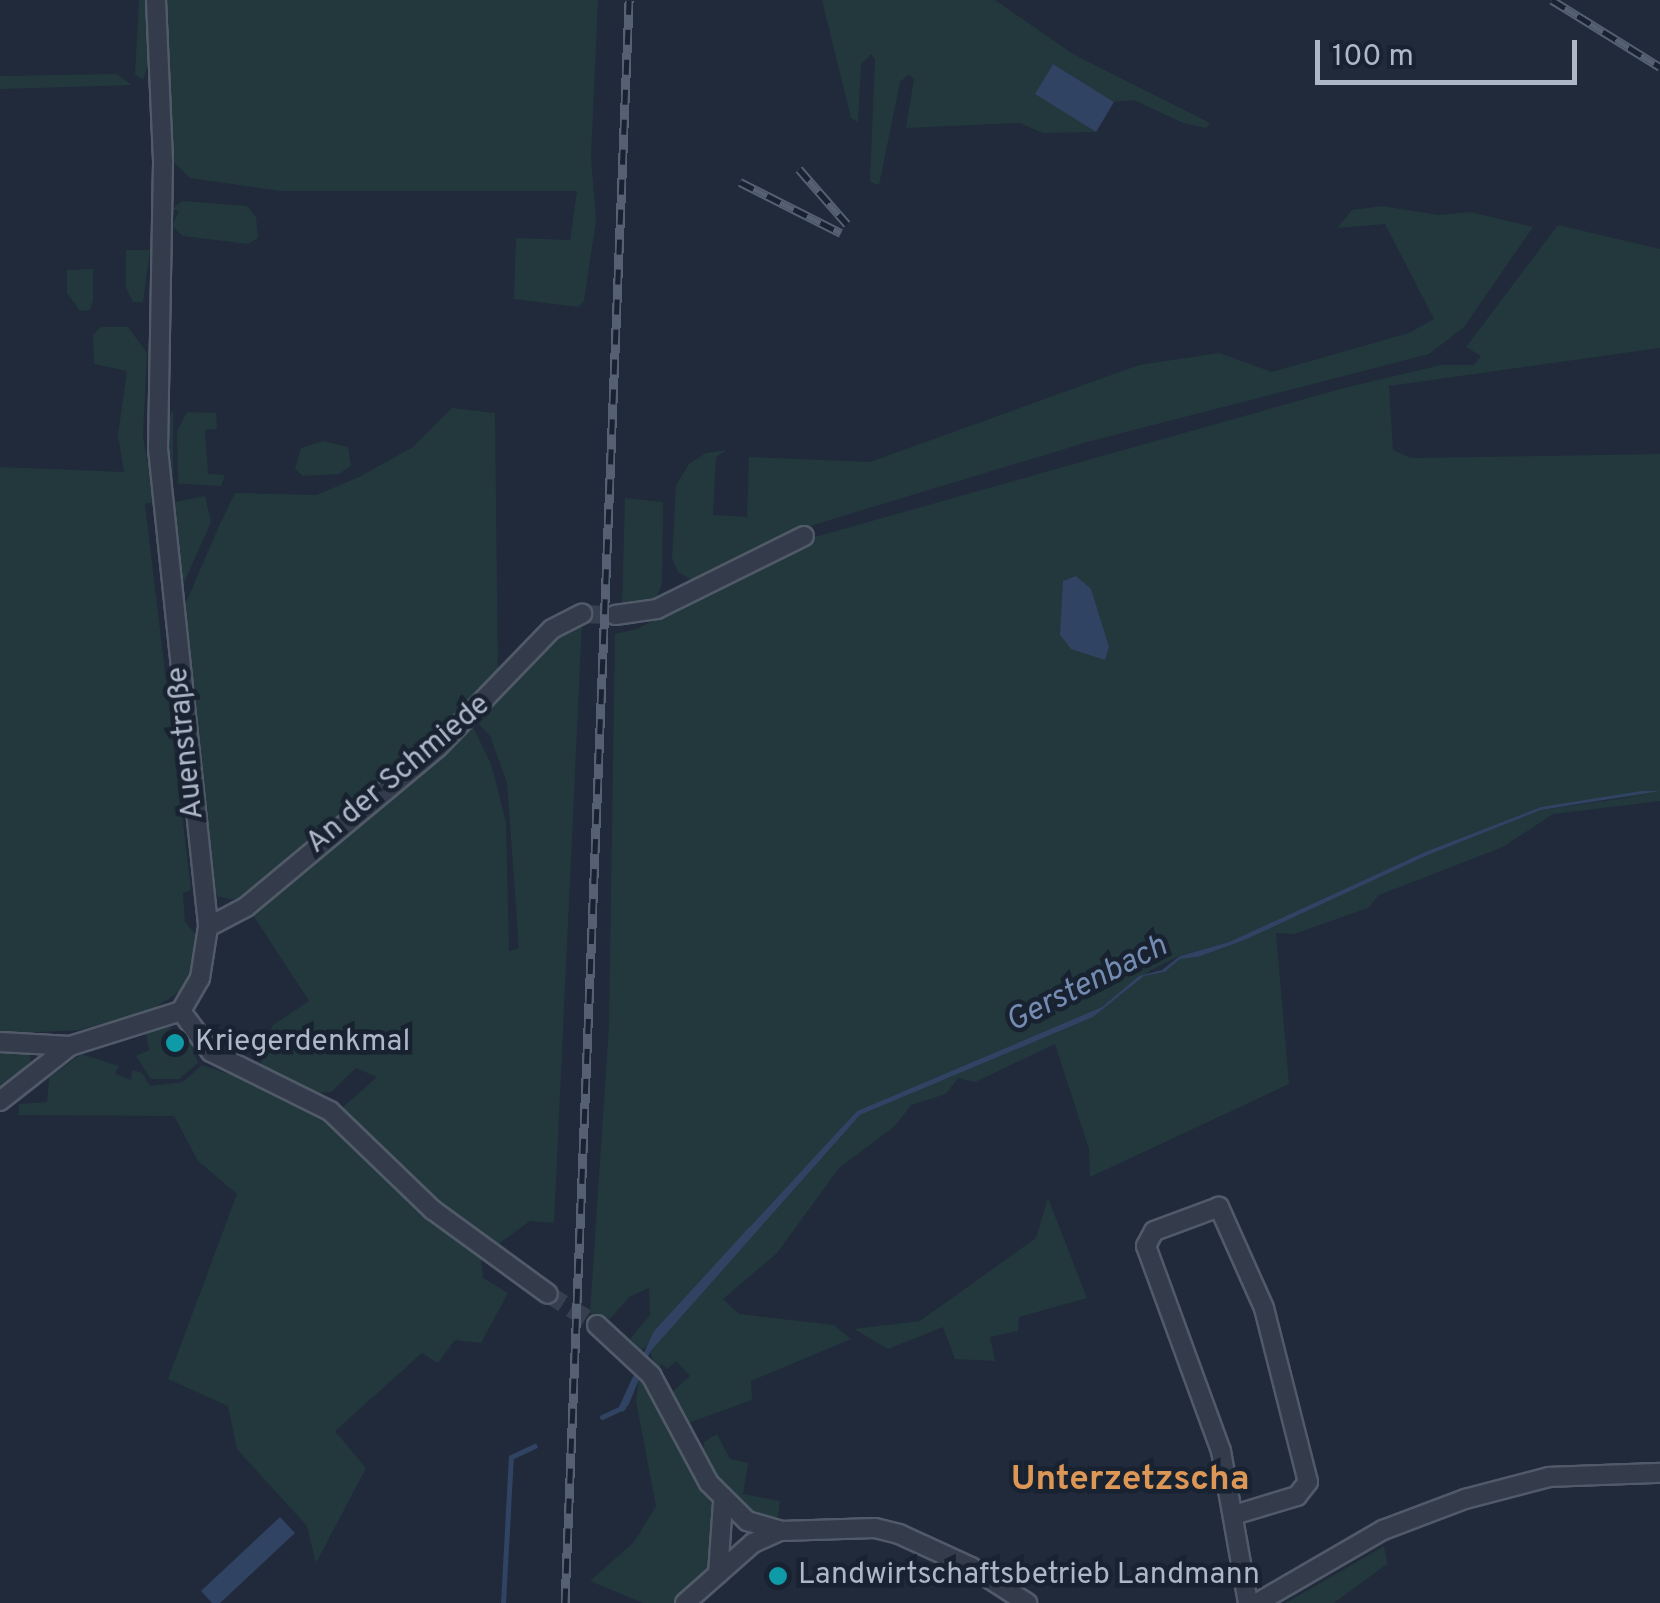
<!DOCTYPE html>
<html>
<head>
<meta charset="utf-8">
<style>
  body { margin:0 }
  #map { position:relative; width:1660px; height:1603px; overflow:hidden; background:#202a3b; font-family:Overpass,sans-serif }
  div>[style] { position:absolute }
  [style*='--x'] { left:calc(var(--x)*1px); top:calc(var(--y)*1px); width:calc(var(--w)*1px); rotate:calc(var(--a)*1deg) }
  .green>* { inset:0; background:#22383c }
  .water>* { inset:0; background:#304362 }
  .stream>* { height:5px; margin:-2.5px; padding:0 2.5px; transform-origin:2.5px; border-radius:2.5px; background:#304362 }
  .minor-tunnel>* { height:18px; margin-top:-9px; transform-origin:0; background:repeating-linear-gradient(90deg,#353f50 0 18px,transparent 0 27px) }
  .roads { filter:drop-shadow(2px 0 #515a69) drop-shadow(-2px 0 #515a69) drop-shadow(0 2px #515a69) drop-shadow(0 -2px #515a69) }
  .minor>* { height:18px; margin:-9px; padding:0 9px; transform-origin:9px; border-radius:9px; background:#343c4b }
  .rail>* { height:9px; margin-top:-4.5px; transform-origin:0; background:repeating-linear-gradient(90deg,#192230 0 15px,#556073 0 30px); box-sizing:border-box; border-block:2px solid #556073 }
  .dots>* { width:28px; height:28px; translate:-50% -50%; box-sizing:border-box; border:5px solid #192230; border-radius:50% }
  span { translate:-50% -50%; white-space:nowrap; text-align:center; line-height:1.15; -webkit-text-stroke:9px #192230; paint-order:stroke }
  .street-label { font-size:30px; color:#aeb7c8 }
  .poi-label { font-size:30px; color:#aeb7c8 }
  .left { translate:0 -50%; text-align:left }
  .water-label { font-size:32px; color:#748cb2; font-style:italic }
  .quarter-label { font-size:35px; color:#dc9655; font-weight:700 }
  .scale { position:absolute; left:1315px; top:40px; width:262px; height:45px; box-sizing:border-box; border:5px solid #aeb7c8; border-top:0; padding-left:12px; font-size:30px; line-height:35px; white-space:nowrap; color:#aeb7c8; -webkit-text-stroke:8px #192230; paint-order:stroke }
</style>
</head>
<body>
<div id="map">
  <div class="green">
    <i style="clip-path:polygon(139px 0,147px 0,150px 59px,143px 80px,135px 74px)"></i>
    <i style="clip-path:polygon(164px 0,598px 0,591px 157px,596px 220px,584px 301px,578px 307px,514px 299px,516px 238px,570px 240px,577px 191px,281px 191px,190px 178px,171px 159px)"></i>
    <i style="clip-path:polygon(822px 0,995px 0,1073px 54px,1210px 123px,1206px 128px,1183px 123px,1134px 100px,1114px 102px,1053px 64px,1036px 94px,1096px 132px,1043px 133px,1020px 123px,906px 128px,914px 79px,909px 74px,900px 82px,879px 185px,870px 182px,875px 59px,871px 54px,861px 64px,858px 122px,851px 118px)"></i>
    <i style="clip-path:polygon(117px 74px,132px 85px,0 89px,0 76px)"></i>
    <i style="clip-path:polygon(182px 201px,247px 206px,256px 217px,258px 238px,248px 244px,183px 236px,172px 226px,179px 211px,172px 209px)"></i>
    <i style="clip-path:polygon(1382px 206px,1438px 215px,1470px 212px,1533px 227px,1464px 327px,1429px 354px,1091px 441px,859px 511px,779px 536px,696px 582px,678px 572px,672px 559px,676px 485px,689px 464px,706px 453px,727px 450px,716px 457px,713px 515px,747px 517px,749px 457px,870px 462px,1139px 365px,1219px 353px,1272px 372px,1409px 333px,1434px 319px,1385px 224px,1337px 228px,1352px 210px)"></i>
    <i style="clip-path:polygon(1558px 225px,1660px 249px,1660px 348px,1389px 386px,1393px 450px,1411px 458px,1660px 454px,1660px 801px,1553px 814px,1503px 847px,1379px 895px,1368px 908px,1294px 934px,1276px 933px,1289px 1084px,1090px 1177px,1089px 1149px,1055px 1044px,975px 1082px,958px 1078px,946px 1094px,911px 1105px,895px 1126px,839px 1168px,777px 1253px,723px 1299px,739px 1314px,834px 1325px,851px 1339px,751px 1381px,752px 1400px,688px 1423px,670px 1394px,690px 1376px,676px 1361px,667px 1369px,661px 1363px,659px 1376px,650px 1352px,860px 1115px,1093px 1017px,1144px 976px,1165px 972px,1180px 959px,1198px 957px,1247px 939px,1428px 855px,1541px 810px,1654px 794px,1541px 807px,1425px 852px,1229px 942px,1179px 956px,1151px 970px,1102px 1007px,857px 1111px,642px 1351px,630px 1339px,650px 1315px,649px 1288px,629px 1297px,610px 1319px,590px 1313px,609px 1026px,615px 634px,637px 629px,808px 539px,1340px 389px,1441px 365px,1474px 365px,1481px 356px,1466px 347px)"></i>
    <i style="clip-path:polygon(126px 250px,150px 250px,143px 302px,133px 302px,126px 288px)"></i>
    <i style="clip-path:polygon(93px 269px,93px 300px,90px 310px,80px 311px,67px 293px,67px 270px)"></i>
    <i style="clip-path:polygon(101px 327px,128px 327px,147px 353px,143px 436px,154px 502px,145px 504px,191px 890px,183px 893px,185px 922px,197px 936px,196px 958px,180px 991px,150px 1011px,79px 1030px,0 1034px,0 467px,124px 472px,118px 435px,127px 371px,94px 364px,93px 335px)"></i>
    <i style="clip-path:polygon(452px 408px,495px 413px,498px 682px,241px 901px,214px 896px,181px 614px,219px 526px,235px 493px,316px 495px,359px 477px,413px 447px)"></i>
    <i style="clip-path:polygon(173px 410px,173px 483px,178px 483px,177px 431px,187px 412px,216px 413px,217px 429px,205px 430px,208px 474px,225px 475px,221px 486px,169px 483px,165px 424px)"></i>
    <i style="clip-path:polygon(323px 441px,348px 447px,351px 466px,339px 474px,303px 476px,295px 469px,301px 448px)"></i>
    <i style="clip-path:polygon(205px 496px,211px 522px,179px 594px,170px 503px)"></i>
    <i style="clip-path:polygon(625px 498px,663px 502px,662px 584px,656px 599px,638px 608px,622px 607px)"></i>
    <i style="clip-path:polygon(582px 622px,554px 1223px,530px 1221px,493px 1248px,420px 1189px,341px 1109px,377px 1077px,356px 1068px,331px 1092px,319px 1093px,260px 1066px,273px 1025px,309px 1001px,251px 912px,473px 727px,491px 764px,506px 822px,509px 951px,519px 948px,507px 783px,490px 736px,477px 722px,547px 645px)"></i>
    <i style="clip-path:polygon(169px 1027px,190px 1041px,198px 1063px,179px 1079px,151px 1079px,136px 1056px,149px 1050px,146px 1034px)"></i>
    <i style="clip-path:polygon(0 1049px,30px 1050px,31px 1071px,0 1088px)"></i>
    <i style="clip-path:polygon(81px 1054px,119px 1066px,115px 1074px,131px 1080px,132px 1070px,142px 1073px,150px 1086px,183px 1082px,202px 1065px,260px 1084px,332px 1121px,403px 1196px,481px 1260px,483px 1278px,508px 1293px,481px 1343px,455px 1340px,438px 1363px,422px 1353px,335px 1431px,366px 1468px,316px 1563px,307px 1526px,237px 1449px,228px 1406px,168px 1379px,237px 1194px,198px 1161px,174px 1116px,18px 1115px,19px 1104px,47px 1102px,49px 1078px)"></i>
    <i style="clip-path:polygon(1048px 1198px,1087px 1298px,1019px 1317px,1018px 1331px,990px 1337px,995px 1361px,955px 1359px,943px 1327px,888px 1349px,854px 1329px,920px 1321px,1036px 1238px)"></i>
    <i style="clip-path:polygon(639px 1377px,713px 1505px,712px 1567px,677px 1603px,643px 1603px,590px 1581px,634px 1542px,656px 1506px,636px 1401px)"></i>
    <i style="clip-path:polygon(717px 1434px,730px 1459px,748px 1463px,743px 1494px,780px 1501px,778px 1518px,743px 1508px,718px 1482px,703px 1453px,704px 1442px)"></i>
    <i style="clip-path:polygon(1384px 1546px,1387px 1564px,1334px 1603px,1286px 1603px)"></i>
  </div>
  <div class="water">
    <i style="clip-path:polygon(1053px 64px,1114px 102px,1096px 132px,1035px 94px)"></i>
    <i style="clip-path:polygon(1076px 576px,1091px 589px,1109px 647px,1105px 660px,1071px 649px,1060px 635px,1063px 581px)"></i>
    <i style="clip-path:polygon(1641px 791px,1660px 791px,1541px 810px,1428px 855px,1247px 939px,1198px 957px,1180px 959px,1165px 972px,1144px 976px,1093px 1017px,860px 1115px,650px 1352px,629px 1404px,623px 1412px,619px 1407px,654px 1331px,857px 1111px,1102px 1007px,1139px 976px,1162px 970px,1180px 956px,1229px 942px,1425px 852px,1541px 807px)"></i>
    <i style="clip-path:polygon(280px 1517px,295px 1533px,220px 1603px,212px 1603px,201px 1591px)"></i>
  </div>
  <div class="stream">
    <i style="--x:679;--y:1307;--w:104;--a:-47.7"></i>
    <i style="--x:602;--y:1417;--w:23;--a:-25"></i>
    <i style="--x:503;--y:1603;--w:146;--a:-86.9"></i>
    <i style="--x:511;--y:1457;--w:26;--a:-25"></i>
  </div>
  <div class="minor-tunnel">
    <i style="--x:582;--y:614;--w:33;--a:2"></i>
    <i style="--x:548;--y:1294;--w:58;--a:32.3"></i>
  </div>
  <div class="roads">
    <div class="minor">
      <i style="--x:156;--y:0;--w:163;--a:87.5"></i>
      <i style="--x:163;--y:163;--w:286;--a:91"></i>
      <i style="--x:158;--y:449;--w:481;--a:84"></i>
      <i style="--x:208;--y:927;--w:52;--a:98.9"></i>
      <i style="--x:200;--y:978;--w:38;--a:120"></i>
      <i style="--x:615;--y:615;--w:42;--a:-8.1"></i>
      <i style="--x:657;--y:609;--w:164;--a:-26.4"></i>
      <i style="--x:208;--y:927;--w:43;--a:-27.8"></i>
      <i style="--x:246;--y:907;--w:249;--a:-39.8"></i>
      <i style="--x:437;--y:748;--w:165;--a:-46"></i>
      <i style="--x:552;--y:629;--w:34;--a:-27"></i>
      <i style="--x:181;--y:1011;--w:51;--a:53.8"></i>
      <i style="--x:211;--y:1052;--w:133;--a:26.4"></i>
      <i style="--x:330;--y:1111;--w:143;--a:43.9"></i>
      <i style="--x:433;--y:1210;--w:142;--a:36.1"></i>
      <i style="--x:0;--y:1042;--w:70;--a:3.3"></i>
      <i style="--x:70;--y:1046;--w:116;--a:-17.5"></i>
      <i style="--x:0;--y:1101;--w:89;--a:-38.2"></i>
      <i style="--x:597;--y:1325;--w:74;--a:42.8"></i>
      <i style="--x:651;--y:1375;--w:123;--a:61.8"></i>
      <i style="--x:709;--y:1483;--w:54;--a:45"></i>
      <i style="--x:747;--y:1521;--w:35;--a:16"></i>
      <i style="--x:781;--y:1531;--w:94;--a:-1.8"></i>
      <i style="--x:875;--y:1528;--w:25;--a:14"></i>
      <i style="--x:899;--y:1534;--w:79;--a:24.6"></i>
      <i style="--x:971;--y:1567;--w:67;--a:32.7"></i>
      <i style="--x:1234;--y:1515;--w:66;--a:-16.8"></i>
      <i style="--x:1297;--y:1496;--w:18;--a:-52"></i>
      <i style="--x:1308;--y:1482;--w:179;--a:-104.2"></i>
      <i style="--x:1264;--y:1308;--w:111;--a:-114"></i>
      <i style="--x:1219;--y:1207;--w:69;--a:159.7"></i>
      <i style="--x:1154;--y:1231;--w:17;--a:118"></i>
      <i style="--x:1146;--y:1246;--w:218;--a:69.9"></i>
      <i style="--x:1221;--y:1451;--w:154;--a:79.9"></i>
      <i style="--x:718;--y:1574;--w:71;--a:-86"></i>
      <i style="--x:685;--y:1603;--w:91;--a:-41.4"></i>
      <i style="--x:753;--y:1543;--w:30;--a:-24"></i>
      <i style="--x:1257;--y:1603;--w:146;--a:-30.1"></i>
      <i style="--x:1383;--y:1530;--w:88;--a:-20.7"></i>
      <i style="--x:1465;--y:1499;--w:87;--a:-14.7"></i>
      <i style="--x:1549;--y:1477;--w:111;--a:-2.1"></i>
    </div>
  </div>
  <div class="rail">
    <i style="--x:1552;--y:0;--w:127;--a:31.8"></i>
    <i style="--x:799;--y:169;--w:73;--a:48.9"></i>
    <i style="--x:740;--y:182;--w:113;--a:26.8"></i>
    <i style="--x:565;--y:1603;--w:1604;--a:-87.71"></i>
  </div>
  <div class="dots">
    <i style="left:175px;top:1043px;background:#0f9aa8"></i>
    <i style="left:778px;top:1576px;background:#0f9aa8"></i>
  </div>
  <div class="street-label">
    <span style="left:187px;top:743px;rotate:-96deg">Auenstraße</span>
    <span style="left:399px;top:775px;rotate:-40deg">An der Schmiede</span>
  </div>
  <div class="poi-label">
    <span class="left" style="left:195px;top:1043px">Kriegerdenkmal</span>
    <span class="left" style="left:798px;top:1576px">Landwirtschaftsbetrieb Landmann</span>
  </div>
  <div class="water-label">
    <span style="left:1087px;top:985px;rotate:-27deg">Gerstenbach</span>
  </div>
  <div class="quarter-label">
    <span style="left:1130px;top:1480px">Unterzetzscha</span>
  </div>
  <div class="scale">100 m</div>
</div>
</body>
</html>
